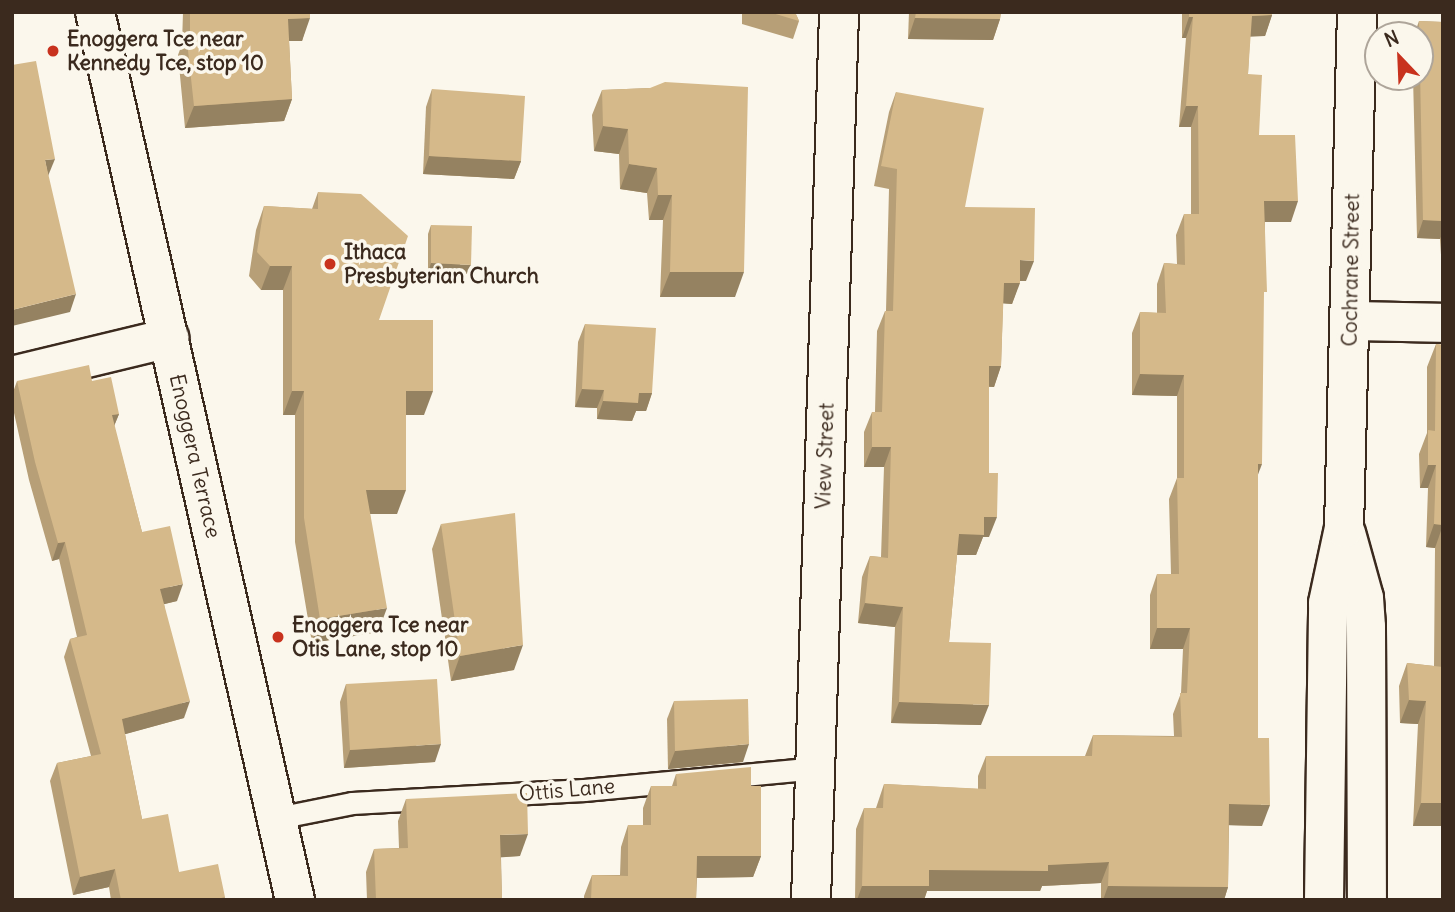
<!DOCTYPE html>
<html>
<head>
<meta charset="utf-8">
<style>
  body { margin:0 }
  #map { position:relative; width:1455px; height:912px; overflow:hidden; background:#fbf7ec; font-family:Delius,sans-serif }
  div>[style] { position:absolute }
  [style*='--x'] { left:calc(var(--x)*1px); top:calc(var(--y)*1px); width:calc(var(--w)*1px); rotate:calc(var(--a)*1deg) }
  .roads { filter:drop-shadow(2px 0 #3b2a1e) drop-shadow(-2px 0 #3b2a1e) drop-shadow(0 2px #3b2a1e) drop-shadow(0 -2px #3b2a1e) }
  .lane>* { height:21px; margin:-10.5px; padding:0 10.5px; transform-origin:10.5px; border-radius:10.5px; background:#fbf7ec }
  .street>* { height:38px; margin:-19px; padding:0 19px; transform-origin:19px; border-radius:19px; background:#fbf7ec }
  .secondary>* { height:38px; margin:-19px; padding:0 19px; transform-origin:19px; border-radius:19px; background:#fbf7ec }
  .wall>* { inset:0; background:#b79f77 }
  .shaded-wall>* { inset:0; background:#958261 }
  .building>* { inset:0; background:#d5b98a }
  .dots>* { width:19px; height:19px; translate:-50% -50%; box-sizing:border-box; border:4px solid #fbf7ec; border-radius:50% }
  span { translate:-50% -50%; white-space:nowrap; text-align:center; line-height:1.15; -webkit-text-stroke:7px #fbf7ec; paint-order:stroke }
  .poi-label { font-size:21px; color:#3b2a1e; font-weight:700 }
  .left { translate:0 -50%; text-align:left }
  .street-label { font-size:21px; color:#3b2a1e }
  .frame { position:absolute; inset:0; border:14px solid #3b2a1e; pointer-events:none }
  .north { position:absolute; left:1364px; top:21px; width:70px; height:70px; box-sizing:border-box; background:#fbf7ec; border:2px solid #aea59a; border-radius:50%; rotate:337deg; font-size:19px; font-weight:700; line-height:28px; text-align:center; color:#3b2a1e }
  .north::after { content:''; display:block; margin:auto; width:24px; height:32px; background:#c8321e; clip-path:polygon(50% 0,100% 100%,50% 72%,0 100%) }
</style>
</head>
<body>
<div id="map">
  <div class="roads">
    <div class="lane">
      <i style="--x:277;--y:818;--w:76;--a:-11.3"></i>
      <i style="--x:352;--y:803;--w:232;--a:-3.2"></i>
      <i style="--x:584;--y:790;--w:232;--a:-5.4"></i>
    </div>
    <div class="street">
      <i style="--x:1350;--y:321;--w:93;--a:1.2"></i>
      <i style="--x:12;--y:376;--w:162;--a:-13.6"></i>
      <i style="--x:811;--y:900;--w:888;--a:-88.19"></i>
    </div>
    <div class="secondary">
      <i style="--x:95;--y:12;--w:910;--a:77.31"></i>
      <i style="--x:1346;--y:533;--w:67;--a:74.5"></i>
      <i style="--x:1364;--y:598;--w:29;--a:86"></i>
      <i style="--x:1366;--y:627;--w:273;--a:89.8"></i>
      <i style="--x:1324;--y:900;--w:297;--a:-89.2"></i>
      <i style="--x:1328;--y:603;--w:77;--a:-78"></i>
      <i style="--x:1344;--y:528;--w:516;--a:-88.56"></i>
    </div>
  </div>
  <div class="wall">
    <i style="clip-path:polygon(183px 12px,310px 12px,302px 41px,289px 41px,292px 99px,284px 121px,185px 128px,178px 55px,182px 44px)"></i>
    <i style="clip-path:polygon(742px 12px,795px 12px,799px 21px,793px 39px,742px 24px)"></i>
    <i style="clip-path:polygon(909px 12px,1001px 12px,1000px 19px,993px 40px,908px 39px)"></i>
    <i style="clip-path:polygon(1182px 12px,1272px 12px,1272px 15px,1265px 36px,1250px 36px,1248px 74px,1259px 135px,1291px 222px,1265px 222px,1258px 476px,1258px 738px,1262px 826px,1229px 825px,1228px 887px,1224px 900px,1101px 900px,1101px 883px,1042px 886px,1040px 891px,927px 891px,924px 900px,855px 900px,856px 829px,864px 808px,876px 808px,884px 784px,978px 789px,978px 776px,986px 756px,1085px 756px,1093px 735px,1174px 736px,1173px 714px,1181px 693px,1183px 649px,1150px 649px,1150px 595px,1157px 574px,1171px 574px,1169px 499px,1177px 478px,1177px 396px,1132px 395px,1132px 333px,1140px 312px,1157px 313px,1157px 284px,1164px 263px,1177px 264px,1176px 235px,1184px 214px,1191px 214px,1191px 127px,1179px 127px,1186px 38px,1182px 38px)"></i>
    <i style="clip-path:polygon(1419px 21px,1443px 22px,1443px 255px,1441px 255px,1440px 239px,1417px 238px,1413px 77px,1420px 77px,1420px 35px,1414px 35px)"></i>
    <i style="clip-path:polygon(650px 88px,735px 297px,660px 297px,663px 220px,649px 220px,647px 193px,620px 189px,619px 154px,594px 151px,592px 115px,602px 90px)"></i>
    <i style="clip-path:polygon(432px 89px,521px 161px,514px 179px,423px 174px,426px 107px)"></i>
    <i style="clip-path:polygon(896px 92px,965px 207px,1026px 281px,1020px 281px,1012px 304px,1003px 303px,1001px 366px,994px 387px,989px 387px,989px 537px,983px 537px,976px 555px,957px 555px,949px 642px,981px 725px,891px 723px,895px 627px,858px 623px,862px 577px,870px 556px,881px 557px,884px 467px,864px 467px,864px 432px,872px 412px,875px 412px,877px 331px,885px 311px,886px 311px,889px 189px,874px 186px,889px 112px)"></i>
    <i style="clip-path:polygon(318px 192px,424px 415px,406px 415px,397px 514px,370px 514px,378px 632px,312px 643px,295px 542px,295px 415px,283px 415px,283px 290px,261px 290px,249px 276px,256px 230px,264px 206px,312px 209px)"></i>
    <i style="clip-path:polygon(431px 225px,467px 274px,428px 272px,428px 234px)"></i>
    <i style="clip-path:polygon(585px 324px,652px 393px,646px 411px,636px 411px,632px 421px,597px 419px,597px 408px,575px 407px,578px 342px)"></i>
    <i style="clip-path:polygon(1436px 344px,1443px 345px,1443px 826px,1413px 826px,1418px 724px,1400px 723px,1399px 686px,1407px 663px,1434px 666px,1435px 548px,1426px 547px,1428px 488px,1420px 488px,1419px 454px,1427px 433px,1427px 367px)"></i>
    <i style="clip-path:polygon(17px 381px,119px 414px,114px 426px,142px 532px,177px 601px,164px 604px,184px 718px,125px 734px,142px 819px,179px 872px,225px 897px,224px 900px,111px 900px,109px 887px,73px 895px,50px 781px,57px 763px,91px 756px,64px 657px,70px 639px,77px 637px,59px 559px,52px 561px,29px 480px,12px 404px,12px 395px)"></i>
    <i style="clip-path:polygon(441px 524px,514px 670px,451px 681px,432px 549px)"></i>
    <i style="clip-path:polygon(346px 684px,435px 762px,344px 768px,340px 702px)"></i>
    <i style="clip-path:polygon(674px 701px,743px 762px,668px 769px,667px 719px)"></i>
    <i style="clip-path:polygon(676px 774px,751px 786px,761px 856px,753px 877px,697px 878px,696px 900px,584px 900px,584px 896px,592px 875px,620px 875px,621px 847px,628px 825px,643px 825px,643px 808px,651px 786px,672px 786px)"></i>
    <i style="clip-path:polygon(406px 799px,520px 856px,501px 857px,502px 900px,367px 900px,366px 872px,374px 849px,399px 848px,398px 821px)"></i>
  </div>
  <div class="shaded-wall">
    <i style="clip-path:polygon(1272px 15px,1265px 36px,1244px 37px,1252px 16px)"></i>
    <i style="clip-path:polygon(1189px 17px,1193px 17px,1186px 38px,1182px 38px)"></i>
    <i style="clip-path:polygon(310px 18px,302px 41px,280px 41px,288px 19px)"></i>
    <i style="clip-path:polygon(915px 18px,1000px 19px,993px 40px,908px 39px)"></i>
    <i style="clip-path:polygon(292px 99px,284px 121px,185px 128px,194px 106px)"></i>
    <i style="clip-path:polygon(1186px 106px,1198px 106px,1191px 127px,1179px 127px)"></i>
    <i style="clip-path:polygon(603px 126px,628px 129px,619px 154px,594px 151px)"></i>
    <i style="clip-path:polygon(429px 156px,521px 161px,514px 179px,423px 174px)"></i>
    <i style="clip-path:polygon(55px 159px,48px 176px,45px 160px)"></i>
    <i style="clip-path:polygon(629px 164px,657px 168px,647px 193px,620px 189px)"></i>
    <i style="clip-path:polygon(658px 195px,672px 195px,663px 220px,649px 220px)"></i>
    <i style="clip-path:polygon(1264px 201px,1298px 201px,1291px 222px,1257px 222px)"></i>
    <i style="clip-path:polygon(1423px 220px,1443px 221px,1443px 232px,1440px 239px,1417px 238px)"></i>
    <i style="clip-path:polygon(1020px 260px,1034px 261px,1026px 281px,1013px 281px)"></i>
    <i style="clip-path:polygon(431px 263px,471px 265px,467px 274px,428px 272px)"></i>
    <i style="clip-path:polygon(270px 266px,292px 266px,283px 290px,261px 290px)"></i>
    <i style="clip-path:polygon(670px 272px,744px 272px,735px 297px,660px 297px)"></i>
    <i style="clip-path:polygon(1004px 283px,1020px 283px,1012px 304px,996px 303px)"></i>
    <i style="clip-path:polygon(76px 294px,70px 312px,12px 326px,12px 310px)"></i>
    <i style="clip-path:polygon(989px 366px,1001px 366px,994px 387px,982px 386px)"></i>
    <i style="clip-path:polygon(1140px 374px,1184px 375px,1177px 396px,1132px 395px)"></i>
    <i style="clip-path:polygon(582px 389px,604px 390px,597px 408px,575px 407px)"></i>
    <i style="clip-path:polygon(292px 391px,304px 391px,295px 415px,283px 415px)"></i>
    <i style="clip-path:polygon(406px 391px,433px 391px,424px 415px,398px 415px)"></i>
    <i style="clip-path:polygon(639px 393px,652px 393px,646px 411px,636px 411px,632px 421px,597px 419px,603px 401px)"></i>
    <i style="clip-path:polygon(119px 414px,112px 431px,112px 415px)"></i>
    <i style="clip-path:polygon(872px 447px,891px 447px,884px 467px,864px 467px)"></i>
    <i style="clip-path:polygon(1258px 464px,1262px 464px,1254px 485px)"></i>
    <i style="clip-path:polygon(1428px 465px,1436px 465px,1428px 488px,1420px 488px)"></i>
    <i style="clip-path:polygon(366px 490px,406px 490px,397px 514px,358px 514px)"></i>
    <i style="clip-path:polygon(984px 517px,997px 517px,989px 537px,983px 537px,976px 555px,952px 555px,959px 534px)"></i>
    <i style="clip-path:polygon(1434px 524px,1443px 525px,1435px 548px,1426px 547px)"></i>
    <i style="clip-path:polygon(65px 542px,59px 559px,52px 561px,58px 543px)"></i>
    <i style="clip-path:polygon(183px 584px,177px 601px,153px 607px,160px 589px)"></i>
    <i style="clip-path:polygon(865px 603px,903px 607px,895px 627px,858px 623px)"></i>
    <i style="clip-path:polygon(387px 608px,378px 632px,312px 643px,320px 619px)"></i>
    <i style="clip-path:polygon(1157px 628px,1190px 628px,1183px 649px,1150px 649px)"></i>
    <i style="clip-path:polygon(523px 645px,514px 670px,451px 681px,460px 656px)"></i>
    <i style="clip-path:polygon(1409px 700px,1426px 701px,1418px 724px,1400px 723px)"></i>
    <i style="clip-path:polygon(190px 701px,184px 718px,115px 737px,122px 719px)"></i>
    <i style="clip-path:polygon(899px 702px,989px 705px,981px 725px,891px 723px)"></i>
    <i style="clip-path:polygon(441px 744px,435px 762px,344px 768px,350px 750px)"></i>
    <i style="clip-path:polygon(749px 744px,743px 762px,668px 769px,675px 751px)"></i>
    <i style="clip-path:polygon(1421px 803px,1443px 803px,1443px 826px,1413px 826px)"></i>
    <i style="clip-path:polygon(1229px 804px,1270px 805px,1262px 826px,1221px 825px)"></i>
    <i style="clip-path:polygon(528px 834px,520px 856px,492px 858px,500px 835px)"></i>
    <i style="clip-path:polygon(697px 856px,761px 856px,753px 877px,690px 878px)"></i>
    <i style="clip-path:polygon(1109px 862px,1101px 883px,1042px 886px,1040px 891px,927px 891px,924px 900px,857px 900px,862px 886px,929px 870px)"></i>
    <i style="clip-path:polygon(115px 869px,109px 887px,73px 895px,80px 877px)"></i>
    <i style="clip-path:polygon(1108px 886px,1228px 887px,1224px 900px,1103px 900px)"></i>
  </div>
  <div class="building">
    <i style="clip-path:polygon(190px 12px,310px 12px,310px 18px,288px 19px,292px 99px,194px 106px,186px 32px,190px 32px)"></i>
    <i style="clip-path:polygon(769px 12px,795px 12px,799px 21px)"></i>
    <i style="clip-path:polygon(916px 12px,1001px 12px,1000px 19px,915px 18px)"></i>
    <i style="clip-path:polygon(1189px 12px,1272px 12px,1272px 15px,1252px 16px,1248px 74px,1262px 75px,1259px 135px,1295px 135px,1298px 201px,1264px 201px,1267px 292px,1264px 292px,1262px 464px,1258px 464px,1258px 738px,1269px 738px,1270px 805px,1229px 804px,1228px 887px,1108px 886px,1109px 862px,1048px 865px,1048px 871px,929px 870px,929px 886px,862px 886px,864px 808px,883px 808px,884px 784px,986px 789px,986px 756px,1092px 756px,1093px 735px,1182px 737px,1180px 693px,1187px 693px,1190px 628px,1157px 628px,1157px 574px,1179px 574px,1177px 478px,1184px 478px,1184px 375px,1140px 374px,1140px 312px,1166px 313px,1164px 263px,1185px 265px,1184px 214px,1199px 214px,1198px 106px,1186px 106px,1193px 17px,1189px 17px)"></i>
    <i style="clip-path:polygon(1419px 21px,1443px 22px,1443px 221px,1423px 220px)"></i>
    <i style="clip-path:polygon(36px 61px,55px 159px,45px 160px,76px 294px,12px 310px,12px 65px)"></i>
    <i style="clip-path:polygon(665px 82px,748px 87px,744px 272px,670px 272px,672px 195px,658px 195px,657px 168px,629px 164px,628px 129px,603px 126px,602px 90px,650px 88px)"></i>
    <i style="clip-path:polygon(432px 89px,525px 96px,521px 161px,429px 156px)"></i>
    <i style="clip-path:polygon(896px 92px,984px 108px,965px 207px,1035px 208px,1034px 261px,1020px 260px,1020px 283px,1004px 283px,1001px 366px,989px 366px,989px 473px,998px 473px,997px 517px,984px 517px,984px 535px,959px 534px,949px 642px,991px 643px,989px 705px,899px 702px,903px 607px,865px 603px,870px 556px,888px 558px,891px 447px,872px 447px,872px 412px,882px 412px,885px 311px,893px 311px,897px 169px,881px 166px)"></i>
    <i style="clip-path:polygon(318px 192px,361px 194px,408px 236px,379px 320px,433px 320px,433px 391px,406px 391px,406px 490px,366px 490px,387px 608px,320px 619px,304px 518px,304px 391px,292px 391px,292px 266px,270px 266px,257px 252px,264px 206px,318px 209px)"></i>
    <i style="clip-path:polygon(431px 225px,472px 226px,471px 265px,431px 263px)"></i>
    <i style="clip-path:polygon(585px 324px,656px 328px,652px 393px,639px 393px,638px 403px,603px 401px,604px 390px,582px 389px)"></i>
    <i style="clip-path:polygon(1436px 344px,1443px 345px,1443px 525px,1434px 524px,1436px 465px,1428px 465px,1428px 430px,1435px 431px)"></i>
    <i style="clip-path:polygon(89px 365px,92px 381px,111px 377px,119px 414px,112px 415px,142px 532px,170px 526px,183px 584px,160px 589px,190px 701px,122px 719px,142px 819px,168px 814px,179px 872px,218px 864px,225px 897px,214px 900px,121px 900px,115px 869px,80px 877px,57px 763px,101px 754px,70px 639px,87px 635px,65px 542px,58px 543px,35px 462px,17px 381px)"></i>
    <i style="clip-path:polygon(515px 513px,523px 645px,460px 656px,441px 524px)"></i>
    <i style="clip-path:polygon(1407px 663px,1443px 667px,1443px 803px,1421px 803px,1426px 701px,1409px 700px)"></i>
    <i style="clip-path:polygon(437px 679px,441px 744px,350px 750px,346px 684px)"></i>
    <i style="clip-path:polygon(748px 699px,749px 744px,675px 751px,674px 701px)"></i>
    <i style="clip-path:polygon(751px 767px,751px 786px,761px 786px,761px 856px,697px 856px,696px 900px,591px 900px,592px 875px,628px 876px,628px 825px,651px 825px,651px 786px,677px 786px,676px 774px)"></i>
    <i style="clip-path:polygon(527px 793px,528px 834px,500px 835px,502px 900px,376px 900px,374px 849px,408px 848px,406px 799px)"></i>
  </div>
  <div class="dots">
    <i style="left:53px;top:51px;background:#c8321e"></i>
    <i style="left:330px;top:264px;background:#c8321e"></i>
    <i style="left:278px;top:637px;background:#c8321e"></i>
  </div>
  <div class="poi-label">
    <span class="left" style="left:67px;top:51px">Enoggera Tce near<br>Kennedy Tce, stop 10</span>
    <span class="left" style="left:344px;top:264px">Ithaca<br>Presbyterian Church</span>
    <span class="left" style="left:292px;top:637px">Enoggera Tce near<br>Otis Lane, stop 10</span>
  </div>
  <div class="street-label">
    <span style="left:1351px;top:270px;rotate:-89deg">Cochrane Street</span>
    <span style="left:195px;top:456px;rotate:77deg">Enoggera Terrace</span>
    <span style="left:825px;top:456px;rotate:-88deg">View Street</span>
    <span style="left:567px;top:790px;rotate:-5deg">Ottis Lane</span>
  </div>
  <div class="frame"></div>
  <div class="north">N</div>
</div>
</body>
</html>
